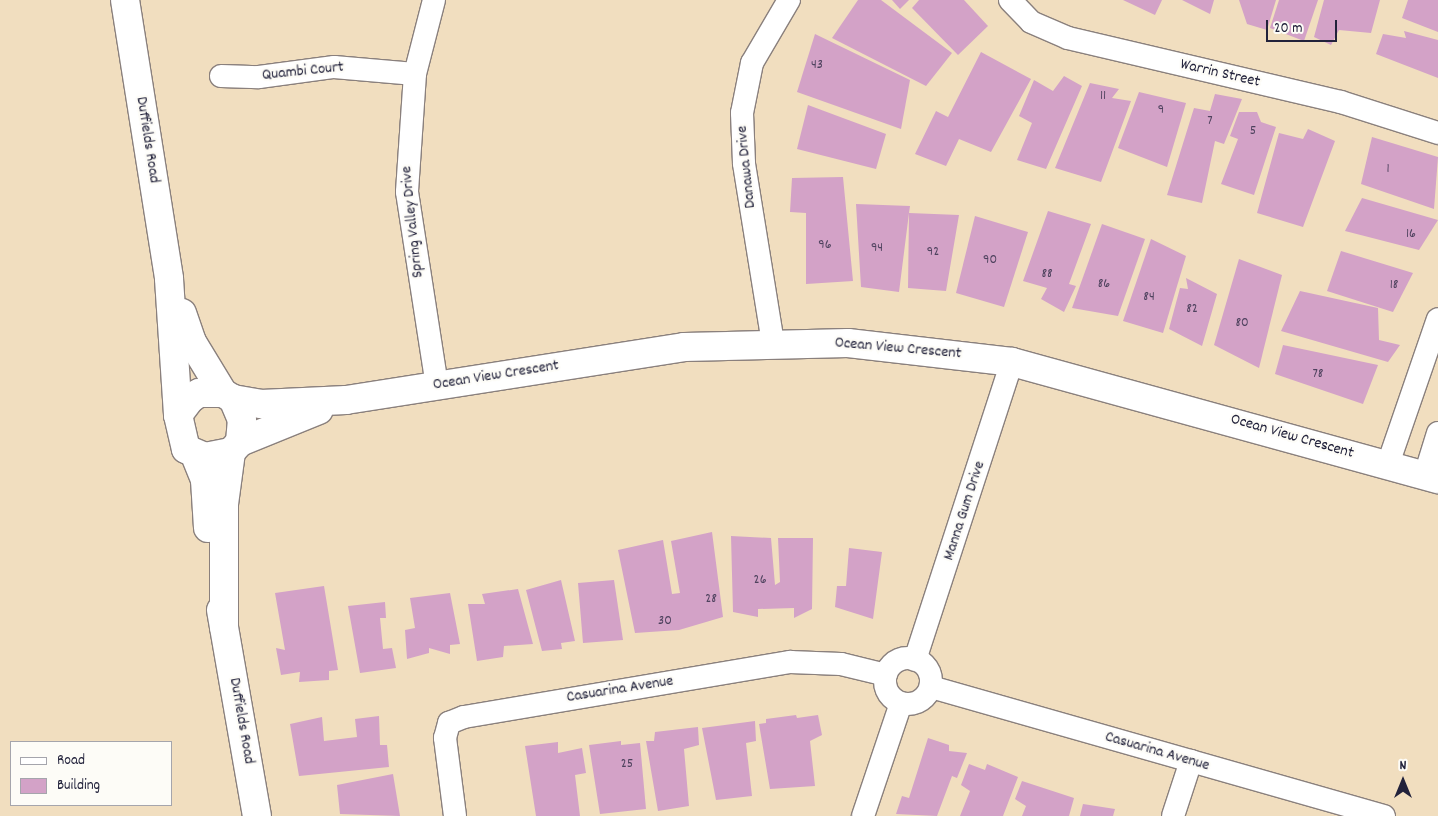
<!DOCTYPE html>
<html>
<head>
<meta charset="utf-8">
<style>
  body { margin:0 }
  #map { position:relative; width:1438px; height:816px; overflow:hidden; background:#f1debf; font-family:Dekko,sans-serif }
  div>[style] { position:absolute }
  [style*='--x'] { left:calc(var(--x)*1px); top:calc(var(--y)*1px); width:calc(var(--w)*1px); rotate:calc(var(--a)*1deg) }
  .building>* { inset:0; background:#d3a2c7 }
  .roads { filter:drop-shadow(1px 0 #8a807d) drop-shadow(-1px 0 #8a807d) drop-shadow(0 1px #8a807d) drop-shadow(0 -1px #8a807d) }
  .street>* { height:22px; margin:-11px; padding:0 11px; transform-origin:11px; border-radius:11px; background:#fff }
  .street>.ring { margin:-11px; padding:0; box-sizing:content-box; background:none; border:22px solid #fff; border-radius:50% }
  .secondary>* { height:28px; margin:-14px; padding:0 14px; transform-origin:14px; border-radius:14px; background:#fff }
  span { translate:-50% -50%; white-space:nowrap; text-align:center; line-height:1.15; -webkit-text-stroke:4.5px #fdfcf7; paint-order:stroke }
  .number-label { font-size:14px; color:#4e425e }
  .number-label span { -webkit-text-stroke-width:0 }
  .street-label { font-size:16px; color:#22223b }
  .legend { position:absolute; left:10px; top:741px; width:162px; height:65px; box-sizing:border-box; background:#fdfcf7; border:1px solid #a5a5ac; margin:0; padding:6px 9px; list-style:none; font-size:15px; color:#22223b }
  .legend li { display:flex; align-items:center; gap:10px; height:25px }
  .legend b { width:25px; border:1px solid #a5a5ac }
  .north { position:absolute; left:1378px; top:756px; width:50px; height:50px; -webkit-text-stroke:4px #fdfcf7; paint-order:stroke; rotate:0deg; font-size:14px; font-weight:700; line-height:20px; text-align:center; color:#22223b }
  .north::after { content:''; display:block; margin:auto; width:18px; height:22px; background:#22223b; clip-path:polygon(50% 0,100% 100%,50% 72%,0 100%) }
  .scale { position:absolute; left:1266px; top:20px; width:71px; height:22px; box-sizing:border-box; border:2px solid #22223b; border-top:0; padding-left:6px; font-size:15px; line-height:18px; white-space:nowrap; color:#22223b; -webkit-text-stroke:4px #fdfcf7; paint-order:stroke }
</style>
</head>
<body>
<div id="map">
  <div class="building">
    <i style="clip-path:polygon(858px 0,881px 0,952px 53px,926px 86px,832px 38px)"></i>
    <i style="clip-path:polygon(892px 0,909px 0,900px 9px)"></i>
    <i style="clip-path:polygon(919px 0,964px 0,988px 26px,958px 55px,912px 8px)"></i>
    <i style="clip-path:polygon(1123px 0,1162px 0,1155px 15px)"></i>
    <i style="clip-path:polygon(1182px 0,1214px 0,1210px 14px)"></i>
    <i style="clip-path:polygon(1239px 0,1276px 0,1267px 30px,1247px 24px)"></i>
    <i style="clip-path:polygon(1279px 0,1318px 0,1304px 41px,1270px 28px)"></i>
    <i style="clip-path:polygon(1324px 0,1380px 0,1371px 33px,1339px 30px,1331px 45px,1314px 37px)"></i>
    <i style="clip-path:polygon(1408px 0,1438px 0,1438px 32px,1402px 18px)"></i>
    <i style="clip-path:polygon(1404px 31px,1438px 40px,1438px 78px,1376px 54px,1383px 34px,1406px 38px)"></i>
    <i style="clip-path:polygon(815px 34px,910px 80px,901px 129px,797px 92px)"></i>
    <i style="clip-path:polygon(981px 52px,1031px 79px,991px 152px,959px 139px,946px 166px,915px 154px,936px 111px,948px 117px)"></i>
    <i style="clip-path:polygon(1064px 76px,1082px 86px,1046px 169px,1017px 160px,1032px 123px,1019px 116px,1034px 80px,1053px 91px)"></i>
    <i style="clip-path:polygon(1090px 83px,1119px 89px,1112px 98px,1131px 101px,1101px 182px,1055px 168px)"></i>
    <i style="clip-path:polygon(1139px 92px,1186px 103px,1167px 167px,1118px 148px)"></i>
    <i style="clip-path:polygon(1215px 94px,1242px 99px,1224px 144px,1215px 141px,1202px 203px,1167px 195px,1194px 108px,1210px 111px)"></i>
    <i style="clip-path:polygon(808px 105px,886px 134px,876px 169px,797px 149px)"></i>
    <i style="clip-path:polygon(1239px 112px,1257px 112px,1261px 122px,1276px 127px,1254px 195px,1221px 184px,1238px 139px,1230px 136px)"></i>
    <i style="clip-path:polygon(1308px 129px,1335px 141px,1303px 227px,1257px 213px,1279px 133px,1303px 139px)"></i>
    <i style="clip-path:polygon(1372px 137px,1438px 157px,1434px 209px,1361px 184px)"></i>
    <i style="clip-path:polygon(843px 177px,853px 281px,806px 284px,806px 213px,790px 212px,792px 178px)"></i>
    <i style="clip-path:polygon(1362px 198px,1438px 220px,1419px 250px,1345px 231px)"></i>
    <i style="clip-path:polygon(856px 204px,910px 206px,909px 213px,959px 215px,946px 291px,908px 288px,909px 213px,899px 292px,861px 287px)"></i>
    <i style="clip-path:polygon(1048px 211px,1091px 224px,1069px 284px,1076px 286px,1064px 312px,1041px 299px,1047px 288px,1023px 281px)"></i>
    <i style="clip-path:polygon(975px 216px,1028px 232px,1004px 307px,956px 293px)"></i>
    <i style="clip-path:polygon(1102px 224px,1145px 239px,1118px 316px,1072px 308px)"></i>
    <i style="clip-path:polygon(1151px 239px,1186px 256px,1163px 333px,1123px 321px)"></i>
    <i style="clip-path:polygon(1341px 251px,1413px 273px,1393px 312px,1327px 291px)"></i>
    <i style="clip-path:polygon(1239px 259px,1282px 275px,1259px 368px,1214px 345px)"></i>
    <i style="clip-path:polygon(1186px 278px,1217px 294px,1202px 346px,1169px 329px,1180px 288px,1188px 289px)"></i>
    <i style="clip-path:polygon(1300px 291px,1378px 308px,1379px 340px,1400px 345px,1388px 362px,1281px 331px)"></i>
    <i style="clip-path:polygon(1283px 345px,1378px 365px,1363px 404px,1275px 374px)"></i>
    <i style="clip-path:polygon(712px 532px,723px 617px,679px 630px,635px 633px,618px 550px,663px 540px,672px 594px,680px 593px,671px 541px)"></i>
    <i style="clip-path:polygon(731px 536px,771px 538px,775px 585px,780px 582px,778px 538px,813px 538px,812px 609px,794px 618px,794px 608px,758px 609px,758px 617px,733px 612px)"></i>
    <i style="clip-path:polygon(849px 548px,882px 552px,873px 619px,835px 607px,837px 586px,846px 586px)"></i>
    <i style="clip-path:polygon(561px 580px,575px 641px,561px 643px,562px 649px,542px 651px,526px 590px)"></i>
    <i style="clip-path:polygon(614px 580px,623px 640px,583px 643px,578px 583px)"></i>
    <i style="clip-path:polygon(324px 586px,338px 670px,329px 671px,329px 680px,299px 682px,300px 672px,281px 675px,276px 648px,285px 650px,275px 593px)"></i>
    <i style="clip-path:polygon(518px 589px,533px 644px,504px 646px,503px 657px,477px 661px,468px 604px,485px 604px,482px 594px)"></i>
    <i style="clip-path:polygon(450px 593px,460px 644px,450px 645px,450px 654px,429px 648px,429px 653px,407px 659px,405px 630px,415px 628px,410px 598px)"></i>
    <i style="clip-path:polygon(385px 602px,386px 618px,380px 618px,383px 649px,392px 648px,396px 668px,360px 673px,348px 606px)"></i>
    <i style="clip-path:polygon(796px 715px,797px 718px,818px 715px,822px 735px,810px 741px,815px 786px,770px 789px,759px 724px,766px 723px,766px 719px)"></i>
    <i style="clip-path:polygon(379px 716px,380px 745px,387px 745px,389px 767px,299px 776px,290px 724px,322px 717px,324px 741px,357px 737px,355px 719px)"></i>
    <i style="clip-path:polygon(755px 721px,756px 741px,746px 743px,752px 796px,716px 800px,702px 728px)"></i>
    <i style="clip-path:polygon(698px 727px,699px 745px,684px 749px,689px 806px,658px 811px,646px 741px,654px 741px,655px 732px)"></i>
    <i style="clip-path:polygon(928px 738px,949px 745px,949px 751px,967px 753px,957px 778px,952px 776px,937px 816px,896px 814px,902px 796px,909px 798px)"></i>
    <i style="clip-path:polygon(621px 741px,621px 745px,640px 743px,646px 809px,600px 814px,589px 745px)"></i>
    <i style="clip-path:polygon(558px 742px,558px 753px,582px 748px,586px 773px,575px 775px,580px 816px,536px 816px,525px 746px)"></i>
    <i style="clip-path:polygon(969px 764px,985px 770px,987px 764px,1018px 777px,1003px 816px,960px 816px,970px 791px,961px 785px)"></i>
    <i style="clip-path:polygon(393px 774px,400px 816px,340px 814px,337px 785px)"></i>
    <i style="clip-path:polygon(1022px 781px,1074px 798px,1069px 816px,1022px 816px,1026px 806px,1015px 799px)"></i>
    <i style="clip-path:polygon(1083px 804px,1115px 809px,1113px 816px,1080px 816px)"></i>
  </div>
  <div class="roads">
    <div class="street">
      <i style="--x:434;--y:0;--w:76;--a:104.4"></i>
      <i style="--x:415;--y:74;--w:118;--a:93.9"></i>
      <i style="--x:407;--y:192;--w:196;--a:81.2"></i>
      <i style="--x:1010;--y:0;--w:30;--a:46"></i>
      <i style="--x:1031;--y:22;--w:40;--a:23.4"></i>
      <i style="--x:1068;--y:38;--w:280;--a:13.2"></i>
      <i style="--x:1341;--y:102;--w:102;--a:17.7"></i>
      <i style="--x:221;--y:76;--w:38;--a:2"></i>
      <i style="--x:259;--y:77;--w:76;--a:-7.6"></i>
      <i style="--x:334;--y:67;--w:81;--a:4.9"></i>
      <i style="--x:773;--y:343;--w:182;--a:-99.2"></i>
      <i style="--x:744;--y:163;--w:50;--a:-92.3"></i>
      <i style="--x:742;--y:113;--w:51;--a:-78.7"></i>
      <i style="--x:752;--y:63;--w:73;--a:-59.6"></i>
      <i style="--x:1388;--y:464;--w:153;--a:-71"></i>
      <i style="--x:1425;--y:475;--w:44;--a:-72.8"></i>
      <i class="ring" style="left:885px;top:658px;width:24px;height:24px"></i>
      <i style="--x:915;--y:660;--w:313;--a:-72"></i>
      <i style="--x:931;--y:687;--w:471;--a:15.9"></i>
      <i style="--x:455;--y:816;--w:79;--a:-97.3"></i>
      <i style="--x:445;--y:738;--w:16;--a:-75"></i>
      <i style="--x:449;--y:723;--w:16;--a:-22"></i>
      <i style="--x:464;--y:717;--w:331;--a:-9.6"></i>
      <i style="--x:790;--y:662;--w:51;--a:2.2"></i>
      <i style="--x:841;--y:664;--w:46;--a:13.7"></i>
      <i style="--x:863;--y:816;--w:119;--a:-71.4"></i>
      <i style="--x:1173;--y:816;--w:58;--a:-71.9"></i>
    </div>
    <div class="secondary">
      <i style="--x:125;--y:0;--w:282;--a:81"></i>
      <i style="--x:169;--y:279;--w:136;--a:86.2"></i>
      <i style="--x:182;--y:313;--w:31;--a:71"></i>
      <i style="--x:192;--y:342;--w:60;--a:58.7"></i>
      <i style="--x:233;--y:399;--w:28;--a:10"></i>
      <i style="--x:261;--y:404;--w:85;--a:-2.7"></i>
      <i style="--x:346;--y:400;--w:342;--a:-8.9"></i>
      <i style="--x:684;--y:347;--w:164;--a:-1.4"></i>
      <i style="--x:848;--y:343;--w:165;--a:6.6"></i>
      <i style="--x:1012;--y:362;--w:442;--a:15.4"></i>
      <i style="--x:240;--y:442;--w:85;--a:-22.1"></i>
      <i style="--x:195;--y:455;--w:27;--a:68"></i>
      <i style="--x:205;--y:480;--w:48;--a:86.4"></i>
      <i style="--x:221;--y:610;--w:209;--a:80.1"></i>
      <i style="--x:224;--y:627;--w:123;--a:-90"></i>
      <i style="--x:224;--y:504;--w:52;--a:-82.3"></i>
      <i style="--x:231;--y:452;--w:13;--a:-48"></i>
      <i style="--x:240;--y:442;--w:22;--a:-85"></i>
      <i style="--x:242;--y:420;--w:23;--a:-113"></i>
      <i style="--x:233;--y:399;--w:12;--a:-149"></i>
      <i style="--x:223;--y:393;--w:24;--a:180"></i>
      <i style="--x:199;--y:393;--w:11;--a:146"></i>
      <i style="--x:190;--y:399;--w:20;--a:127"></i>
      <i style="--x:178;--y:415;--w:35;--a:77"></i>
      <i style="--x:186;--y:449;--w:21;--a:23"></i>
      <i style="--x:205;--y:457;--w:26;--a:-11"></i>
    </div>
  </div>
  <div class="number-label">
    <span style="left:817px;top:65px">43</span>
    <span style="left:1103px;top:96px">11</span>
    <span style="left:1161px;top:110px">9</span>
    <span style="left:1210px;top:121px">7</span>
    <span style="left:1253px;top:131px">5</span>
    <span style="left:1388px;top:169px">1</span>
    <span style="left:1411px;top:234px">16</span>
    <span style="left:825px;top:245px">96</span>
    <span style="left:877px;top:248px">94</span>
    <span style="left:933px;top:252px">92</span>
    <span style="left:990px;top:260px">90</span>
    <span style="left:1047px;top:274px">88</span>
    <span style="left:1104px;top:284px">86</span>
    <span style="left:1394px;top:285px">18</span>
    <span style="left:1149px;top:297px">84</span>
    <span style="left:1192px;top:309px">82</span>
    <span style="left:1242px;top:323px">80</span>
    <span style="left:1318px;top:374px">78</span>
    <span style="left:760px;top:580px">26</span>
    <span style="left:711px;top:599px">28</span>
    <span style="left:665px;top:621px">30</span>
    <span style="left:627px;top:764px">25</span>
  </div>
  <div class="street-label">
    <span style="left:303px;top:72px;rotate:-6deg">Quambi Court</span>
    <span style="left:1220px;top:74px;rotate:13deg">Warrin Street</span>
    <span style="left:147px;top:140px;rotate:81deg">Duffields Road</span>
    <span style="left:747px;top:167px;rotate:-96deg">Danawa Drive</span>
    <span style="left:413px;top:222px;rotate:-96deg">Spring Valley Drive</span>
    <span style="left:898px;top:349px;rotate:5deg">Ocean View Crescent</span>
    <span style="left:496px;top:376px;rotate:-9deg">Ocean View Crescent</span>
    <span style="left:1292px;top:437px;rotate:16deg">Ocean View Crescent</span>
    <span style="left:965px;top:511px;rotate:-72deg">Manna Gum Drive</span>
    <span style="left:620px;top:690px;rotate:-9deg">Casuarina Avenue</span>
    <span style="left:241px;top:721px;rotate:80deg">Duffields Road</span>
    <span style="left:1157px;top:752px;rotate:16deg">Casuarina Avenue</span>
  </div>
  <ul class="legend">
  <li><b style="height:6px;background:#fff"></b>Road</li>
  <li><b style="height:14px;background:#d3a2c7"></b>Building</li>
  </ul>
  <div class="north">N</div>
  <div class="scale">20 m</div>
</div>
</body>
</html>
